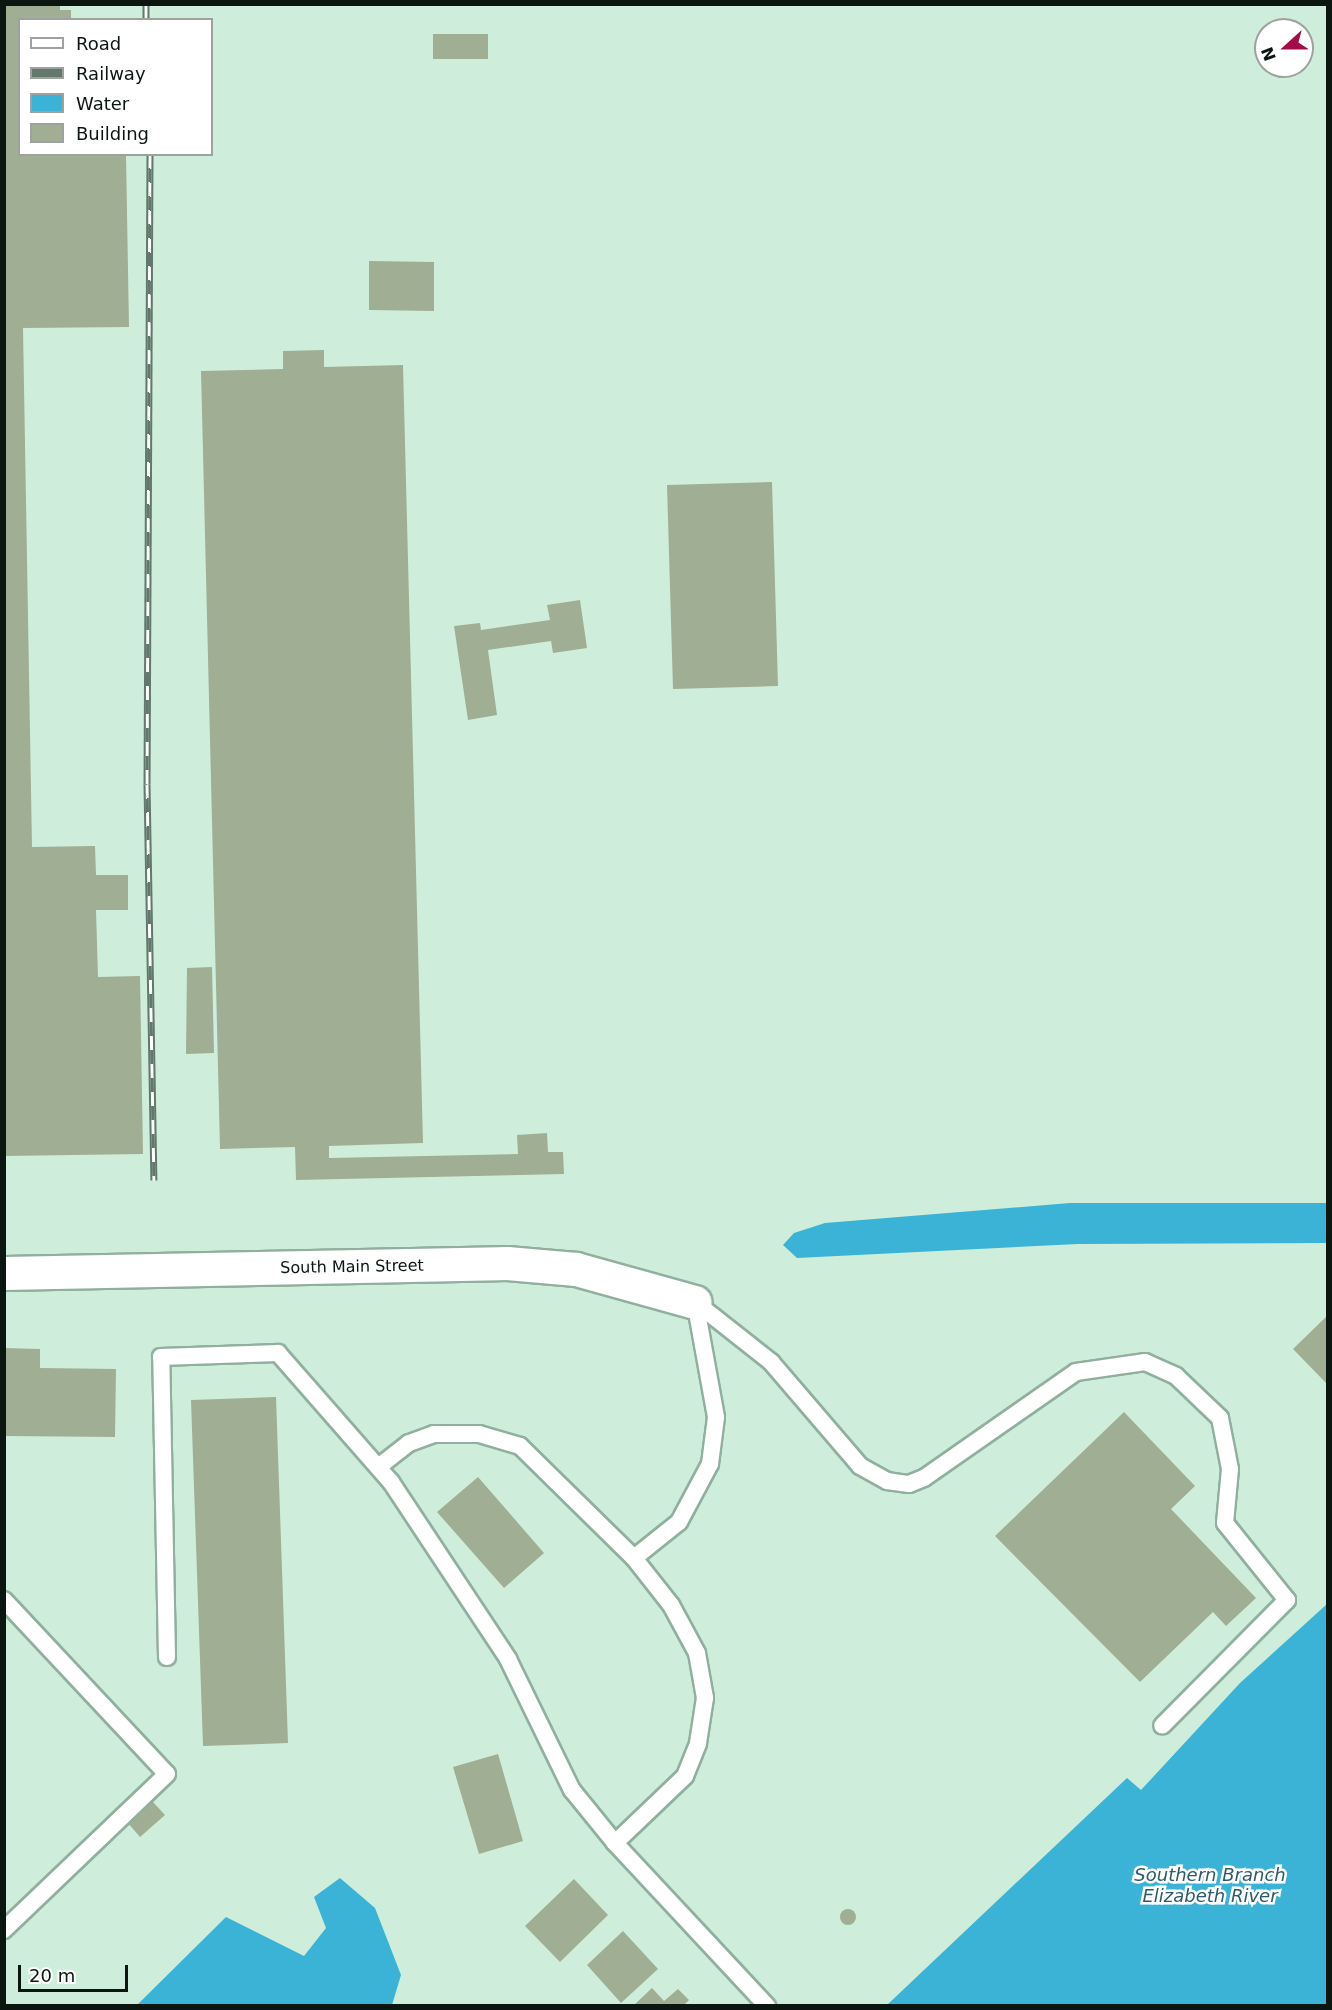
<!DOCTYPE html>
<html>
<head>
<meta charset="utf-8">
<style>
  body { margin:0 }
  #map { position:relative; width:1332px; height:2010px; overflow:hidden; background:#ceeedb; font-family:"DejaVu Sans",sans-serif }
  div>[style] { position:absolute }
  [style*='--x'] { left:calc(var(--x)*1px); top:calc(var(--y)*1px); width:calc(var(--w)*1px); rotate:calc(var(--a)*1deg) }
  .water>* { inset:0; background:#3bb3d7 }
  .building>* { inset:0; background:#a0ae93 }
  .round { border-radius:50% }
  .roads { filter:drop-shadow(2px 0 #91af9e) drop-shadow(-2px 0 #91af9e) drop-shadow(0 2px #91af9e) drop-shadow(0 -2px #91af9e) }
  .lane>* { height:16px; margin:-8px; padding:0 8px; transform-origin:8px; border-radius:8px; background:#fff }
  .street>* { height:33px; margin:-16.5px; padding:0 16.5px; transform-origin:16.5px; border-radius:16.5px; background:#fff }
  .rail>* { height:7px; margin-top:-3.5px; transform-origin:0; background:repeating-linear-gradient(90deg,#fff 0 14px,#63786c 0 28px); box-sizing:border-box; border-block:2px solid #63786c }
  span { translate:-50% -50%; white-space:nowrap; text-align:center; line-height:1.15; -webkit-text-stroke:5px #fff; paint-order:stroke }
  .street-label { font-size:16px; color:#0b1610 }
  .water-label { font-size:18px; color:#2b5b6b; font-style:italic }
  .frame { position:absolute; inset:0; border:6px solid #0b1610; pointer-events:none }
  .legend { position:absolute; left:18px; top:18px; width:195px; height:138px; box-sizing:border-box; background:#fff; border:2px solid #9da29f; margin:0; padding:8px 10px; list-style:none; font-size:18px; color:#0b1610 }
  .legend li { display:flex; align-items:center; gap:12px; height:30px }
  .legend b { width:30px; border:2px solid #9da29f }
  .north { position:absolute; left:1254px; top:18px; width:60px; height:60px; box-sizing:border-box; background:#fff; border:2px solid #9da29f; border-radius:50%; rotate:249deg; font-size:16px; font-weight:700; line-height:24px; text-align:center; color:#0b1610 }
  .north::after { content:''; display:block; margin:auto; width:21px; height:27px; background:#a30c49; clip-path:polygon(50% 0,100% 100%,50% 72%,0 100%) }
  .scale { position:absolute; left:18px; top:1965px; width:110px; height:27px; box-sizing:border-box; border:3px solid #0b1610; border-top:0; padding-left:8px; font-size:18px; line-height:21px; white-space:nowrap; color:#0b1610; -webkit-text-stroke:4px #fff; paint-order:stroke }
</style>
</head>
<body>
<div id="map">
  <div class="water">
    <i style="clip-path:polygon(1070px 1203px,1327px 1203px,1327px 1243px,1078px 1244px,797px 1258px,783px 1245px,794px 1233px,825px 1223px)"></i>
    <i style="clip-path:polygon(1327px 1604px,1327px 2005px,887px 2005px,1127px 1778px,1141px 1790px,1240px 1683px)"></i>
    <i style="clip-path:polygon(340px 1878px,375px 1908px,401px 1975px,392px 2005px,137px 2005px,226px 1917px,304px 1956px,326px 1928px,314px 1897px)"></i>
  </div>
  <div class="building">
    <i style="clip-path:polygon(4px 4px,60px 4px,60px 10px,71px 10px,71px 20px,20px 20px,20px 154px,126px 154px,129px 327px,23px 328px,32px 847px,95px 846px,96px 875px,128px 875px,128px 910px,96px 910px,98px 977px,140px 976px,143px 1154px,4px 1156px)"></i>
    <i style="clip-path:polygon(433px 34px,488px 34px,488px 59px,433px 59px)"></i>
    <i style="clip-path:polygon(369px 261px,434px 262px,434px 311px,369px 310px)"></i>
    <i style="clip-path:polygon(324px 350px,324px 367px,403px 365px,423px 1143px,329px 1146px,329px 1158px,518px 1154px,517px 1135px,547px 1133px,548px 1152px,563px 1152px,564px 1174px,296px 1180px,295px 1147px,220px 1149px,201px 371px,283px 369px,283px 351px)"></i>
    <i style="clip-path:polygon(772px 482px,778px 686px,673px 689px,667px 485px)"></i>
    <i style="clip-path:polygon(580px 600px,587px 648px,553px 653px,551px 641px,488px 650px,497px 715px,468px 720px,454px 626px,480px 623px,481px 630px,550px 620px,547px 605px)"></i>
    <i style="clip-path:polygon(212px 967px,214px 1053px,186px 1054px,187px 968px)"></i>
    <i style="clip-path:polygon(1328px 1315px,1328px 1385px,1293px 1349px)"></i>
    <i style="clip-path:polygon(4px 1348px,40px 1349px,40px 1368px,116px 1369px,115px 1437px,4px 1436px)"></i>
    <i style="clip-path:polygon(276px 1397px,288px 1743px,203px 1746px,191px 1400px)"></i>
    <i style="clip-path:polygon(1124px 1412px,1195px 1486px,1171px 1509px,1256px 1598px,1226px 1626px,1213px 1612px,1140px 1682px,995px 1536px)"></i>
    <i style="clip-path:polygon(478px 1477px,544px 1553px,504px 1588px,437px 1512px)"></i>
    <i style="clip-path:polygon(498px 1754px,523px 1841px,479px 1854px,453px 1767px)"></i>
    <i style="clip-path:polygon(152px 1801px,165px 1815px,140px 1837px,128px 1823px)"></i>
    <i style="clip-path:polygon(574px 1879px,608px 1915px,560px 1962px,525px 1926px)"></i>
    <i class="round" style="left:840px;top:1909px;width:16px;height:16px"></i>
    <i style="clip-path:polygon(623px 1931px,658px 1969px,621px 2003px,587px 1965px)"></i>
    <i style="clip-path:polygon(652px 1988px,664px 2001px,678px 1989px,689px 2000px,683px 2006px,633px 2006px)"></i>
  </div>
  <div class="roads">
    <div class="lane">
      <i style="--x:695;--y:1302;--w:97;--a:38.3"></i>
      <i style="--x:771;--y:1362;--w:137;--a:49.4"></i>
      <i style="--x:860;--y:1466;--w:31;--a:29"></i>
      <i style="--x:887;--y:1481;--w:22;--a:8"></i>
      <i style="--x:909;--y:1484;--w:16;--a:-22"></i>
      <i style="--x:924;--y:1478;--w:185;--a:-34.9"></i>
      <i style="--x:1076;--y:1372;--w:70;--a:-8.2"></i>
      <i style="--x:1145;--y:1362;--w:34;--a:24"></i>
      <i style="--x:1176;--y:1376;--w:61;--a:43.7"></i>
      <i style="--x:1220;--y:1418;--w:52;--a:78.9"></i>
      <i style="--x:1230;--y:1469;--w:54;--a:95.3"></i>
      <i style="--x:1225;--y:1523;--w:99;--a:51.2"></i>
      <i style="--x:1287;--y:1600;--w:177;--a:134.8"></i>
      <i style="--x:634;--y:1558;--w:58;--a:-38.7"></i>
      <i style="--x:679;--y:1522;--w:66;--a:-61.9"></i>
      <i style="--x:710;--y:1464;--w:47;--a:-82.7"></i>
      <i style="--x:716;--y:1417;--w:117;--a:-100.3"></i>
      <i style="--x:4;--y:1600;--w:238;--a:46.9"></i>
      <i style="--x:167;--y:1774;--w:226;--a:136.3"></i>
      <i style="--x:167;--y:1657;--w:300;--a:-91.1"></i>
      <i style="--x:161;--y:1357;--w:117;--a:-2"></i>
      <i style="--x:278;--y:1353;--w:171;--a:48.8"></i>
      <i style="--x:391;--y:1482;--w:212;--a:56.5"></i>
      <i style="--x:508;--y:1659;--w:146;--a:64"></i>
      <i style="--x:572;--y:1790;--w:68;--a:50.9"></i>
      <i style="--x:615;--y:1843;--w:97;--a:-43.7"></i>
      <i style="--x:685;--y:1776;--w:35;--a:-68"></i>
      <i style="--x:698;--y:1743;--w:46;--a:-81.2"></i>
      <i style="--x:705;--y:1698;--w:46;--a:-100.1"></i>
      <i style="--x:697;--y:1653;--w:55;--a:-118.4"></i>
      <i style="--x:671;--y:1605;--w:60;--a:-128.2"></i>
      <i style="--x:634;--y:1558;--w:160;--a:-135.5"></i>
      <i style="--x:520;--y:1446;--w:43;--a:-163.7"></i>
      <i style="--x:479;--y:1434;--w:45;--a:180"></i>
      <i style="--x:434;--y:1434;--w:27;--a:160"></i>
      <i style="--x:409;--y:1443;--w:39;--a:142"></i>
      <i style="--x:615;--y:1843;--w:223;--a:47"></i>
    </div>
    <div class="street">
      <i style="--x:4;--y:1273;--w:503;--a:-1.14"></i>
      <i style="--x:507;--y:1263;--w:69;--a:5"></i>
      <i style="--x:576;--y:1269;--w:123;--a:15.5"></i>
    </div>
  </div>
  <div class="rail">
    <i style="--x:146;--y:4;--w:16;--a:90"></i>
    <i style="--x:150;--y:154;--w:630;--a:90.27"></i>
    <i style="--x:147;--y:784;--w:396;--a:89"></i>
  </div>
  <div class="street-label">
    <span style="left:352px;top:1267px;rotate:-1deg">South Main Street</span>
  </div>
  <div class="water-label">
    <span style="left:1210px;top:1886px">Southern Branch<br>Elizabeth River</span>
  </div>
  <div class="frame"></div>
  <ul class="legend">
  <li><b style="height:8px;background:#fff"></b>Road</li>
  <li><b style="height:8px;background:#63786c"></b>Railway</li>
  <li><b style="height:16px;background:#3bb3d7"></b>Water</li>
  <li><b style="height:16px;background:#a0ae93"></b>Building</li>
  </ul>
  <div class="north">N</div>
  <div class="scale">20 m</div>
</div>
</body>
</html>
